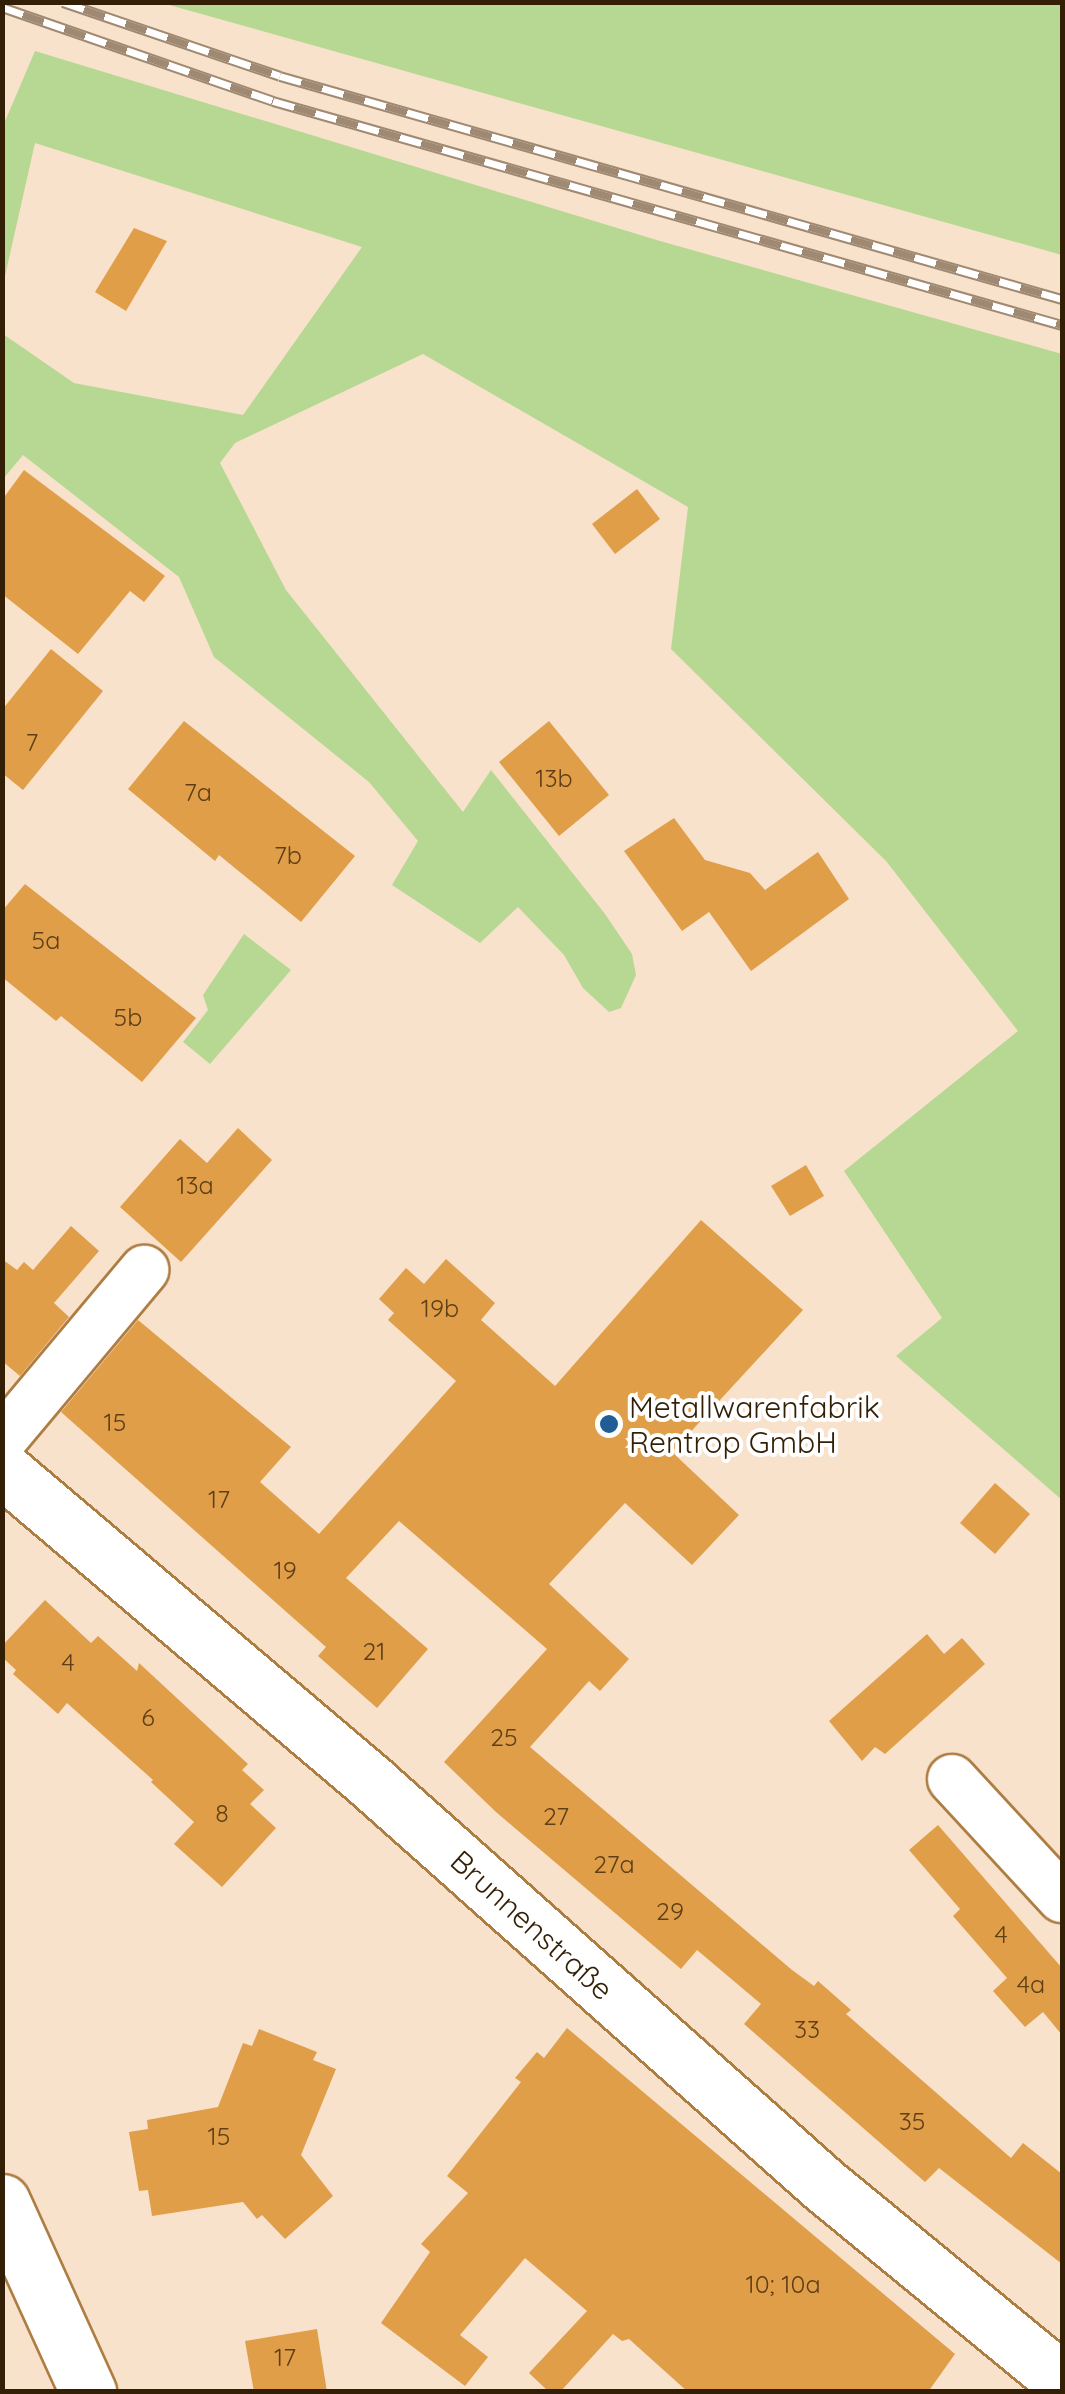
<!DOCTYPE html>
<html>
<head>
<meta charset="utf-8">
<style>
  body { margin:0 }
  #map { position:relative; width:1065px; height:2394px; overflow:hidden; background:#f8e2cb; font-family:Quicksand,sans-serif }
  div>[style] { position:absolute }
  [style*='--x'] { left:calc(var(--x)*1px); top:calc(var(--y)*1px); width:calc(var(--w)*1px); rotate:calc(var(--a)*1deg) }
  .green>* { inset:0; background:#b6d893 }
  .building>* { inset:0; background:#e09e49 }
  .roads { filter:drop-shadow(2px 0 #ae7d42) drop-shadow(-2px 0 #ae7d42) drop-shadow(0 2px #ae7d42) drop-shadow(0 -2px #ae7d42) }
  .minor>* { height:48px; margin:-24px; padding:0 24px; transform-origin:24px; border-radius:24px; background:#fff }
  .major>* { height:55px; margin:-27.5px; padding:0 27.5px; transform-origin:27.5px; border-radius:27.5px; background:#fff }
  .rail>* { height:11px; margin-top:-5.5px; transform-origin:0; background:repeating-linear-gradient(90deg,#fff 0 22px,#9f8972 0 44px); box-sizing:border-box; border-block:2px solid #9f8972 }
  .dots>* { width:28px; height:28px; translate:-50% -50%; box-sizing:border-box; border:5px solid #fff; border-radius:50% }
  span { translate:-50% -50%; white-space:nowrap; text-align:center; line-height:1.15; -webkit-text-stroke:8px #fff; paint-order:stroke }
  .number-label { font-size:25px; color:#5e3f17 }
  .number-label span { -webkit-text-stroke-width:0 }
  .poi-label { font-size:30px; color:#331f06 }
  .left { translate:0 -50%; text-align:left }
  .street-label { font-size:30px; color:#331f06 }
  .frame { position:absolute; inset:0; border:5px solid #331f06; pointer-events:none }
</style>
</head>
<body>
<div id="map">
  <div class="green">
    <i style="clip-path:polygon(162px 3px,1062px 3px,1062px 255px)"></i>
    <i style="clip-path:polygon(35px 51px,660px 241px,1062px 354px,1062px 1500px,896px 1356px,942px 1318px,844px 1171px,1018px 1031px,886px 861px,671px 649px,688px 507px,423px 354px,235px 443px,220px 463px,286px 590px,463px 812px,491px 770px,605px 914px,632px 954px,636px 975px,621px 1008px,609px 1012px,583px 988px,564px 955px,518px 907px,480px 943px,392px 885px,418px 841px,369px 782px,214px 657px,179px 577px,23px 455px,3px 479px,3px 334px,74px 383px,243px 415px,362px 247px,35px 143px,3px 285px,3px 126px)"></i>
    <i style="clip-path:polygon(244px 934px,291px 970px,210px 1064px,183px 1042px,208px 1010px,203px 995px)"></i>
  </div>
  <div class="building">
    <i style="clip-path:polygon(134px 228px,167px 241px,126px 311px,95px 292px)"></i>
    <i style="clip-path:polygon(24px 470px,165px 576px,144px 602px,130px 591px,78px 654px,2px 594px,2px 500px)"></i>
    <i style="clip-path:polygon(637px 489px,660px 519px,615px 554px,592px 524px)"></i>
    <i style="clip-path:polygon(51px 649px,103px 691px,23px 790px,2px 773px,2px 710px)"></i>
    <i style="clip-path:polygon(184px 721px,355px 856px,301px 922px,219px 855px,215px 861px,128px 789px)"></i>
    <i style="clip-path:polygon(549px 721px,609px 795px,559px 836px,499px 762px)"></i>
    <i style="clip-path:polygon(674px 818px,705px 860px,750px 873px,765px 890px,818px 852px,849px 899px,751px 971px,709px 912px,682px 931px,624px 851px)"></i>
    <i style="clip-path:polygon(25px 884px,196px 1018px,142px 1082px,61px 1016px,56px 1021px,2px 977px,2px 911px)"></i>
    <i style="clip-path:polygon(238px 1128px,272px 1160px,181px 1262px,120px 1207px,180px 1139px,207px 1163px)"></i>
    <i style="clip-path:polygon(806px 1165px,824px 1196px,790px 1216px,771px 1186px)"></i>
    <i style="clip-path:polygon(701px 1220px,803px 1310px,672px 1452px,739px 1515px,692px 1565px,625px 1503px,549px 1584px,629px 1659px,600px 1691px,589px 1681px,530px 1747px,792px 1970px,814px 1986px,818px 1981px,851px 2010px,846px 2014px,1011px 2158px,1023px 2143px,1062px 2174px,1062px 2264px,939px 2168px,925px 2182px,744px 2024px,761px 2004px,697px 1950px,681px 1969px,496px 1812px,444px 1762px,547px 1649px,399px 1521px,346px 1578px,428px 1649px,377px 1708px,318px 1656px,326px 1647px,61px 1412px,138px 1320px,291px 1447px,260px 1482px,319px 1534px,456px 1381px,388px 1320px,394px 1313px,379px 1299px,406px 1268px,424px 1284px,446px 1259px,495px 1303px,481px 1320px,555px 1386px)"></i>
    <i style="clip-path:polygon(71px 1226px,99px 1251px,54px 1303px,69px 1317px,20px 1376px,2px 1361px,2px 1259px,17px 1270px,24px 1262px,33px 1270px)"></i>
    <i style="clip-path:polygon(995px 1483px,1030px 1514px,995px 1554px,960px 1523px)"></i>
    <i style="clip-path:polygon(45px 1600px,91px 1643px,98px 1636px,137px 1671px,139px 1663px,248px 1764px,242px 1770px,264px 1790px,250px 1804px,276px 1828px,222px 1887px,174px 1844px,194px 1822px,151px 1782px,153px 1780px,67px 1703px,58px 1714px,13px 1674px,16px 1670px,2px 1657px,2px 1646px)"></i>
    <i style="clip-path:polygon(927px 1634px,944px 1654px,962px 1638px,985px 1664px,885px 1754px,875px 1747px,862px 1761px,829px 1721px)"></i>
    <i style="clip-path:polygon(938px 1825px,1062px 1968px,1062px 2035px,1043px 2012px,1025px 2027px,993px 1991px,1007px 1978px,953px 1916px,960px 1909px,909px 1850px)"></i>
    <i style="clip-path:polygon(567px 2028px,955px 2354px,928px 2392px,688px 2392px,629px 2339px,622px 2341px,613px 2334px,560px 2392px,549px 2392px,529px 2373px,587px 2311px,525px 2258px,460px 2335px,488px 2357px,465px 2386px,381px 2323px,430px 2252px,421px 2244px,468px 2193px,447px 2176px,521px 2082px,515px 2078px,537px 2052px,544px 2058px)"></i>
    <i style="clip-path:polygon(259px 2029px,317px 2052px,313px 2060px,336px 2069px,301px 2155px,333px 2196px,285px 2239px,262px 2215px,257px 2219px,243px 2202px,152px 2216px,148px 2190px,139px 2191px,129px 2132px,148px 2129px,147px 2120px,218px 2107px,243px 2043px,252px 2046px)"></i>
    <i style="clip-path:polygon(317px 2329px,327px 2392px,254px 2392px,245px 2341px)"></i>
  </div>
  <div class="roads">
    <div class="minor">
      <i style="--x:2;--y:1440;--w:222;--a:-50.1"></i>
      <i style="--x:952;--y:1779;--w:162;--a:47.3"></i>
    </div>
    <div class="major">
      <i style="--x:2;--y:1469;--w:485;--a:40.3"></i>
      <i style="--x:372;--y:1783;--w:606;--a:41.66"></i>
      <i style="--x:825;--y:2186;--w:307;--a:39.4"></i>
      <i style="--x:2;--y:2202;--w:209;--a:65.6"></i>
    </div>
  </div>
  <div class="rail">
    <i style="--x:63;--y:2;--w:229;--a:18.8"></i>
    <i style="--x:280;--y:76;--w:813;--a:15.92"></i>
    <i style="--x:2;--y:7;--w:287;--a:19.1"></i>
    <i style="--x:273;--y:101;--w:820;--a:15.85"></i>
  </div>
  <div class="dots">
    <i style="left:609px;top:1424px;background:#215d94"></i>
  </div>
  <div class="number-label">
    <span style="left:32px;top:742px">7</span>
    <span style="left:554px;top:778px">13b</span>
    <span style="left:198px;top:792px">7a</span>
    <span style="left:288px;top:855px">7b</span>
    <span style="left:46px;top:940px">5a</span>
    <span style="left:128px;top:1017px">5b</span>
    <span style="left:195px;top:1185px">13a</span>
    <span style="left:440px;top:1308px">19b</span>
    <span style="left:115px;top:1422px">15</span>
    <span style="left:219px;top:1499px">17</span>
    <span style="left:285px;top:1570px">19</span>
    <span style="left:374px;top:1651px">21</span>
    <span style="left:68px;top:1662px">4</span>
    <span style="left:148px;top:1717px">6</span>
    <span style="left:504px;top:1737px">25</span>
    <span style="left:222px;top:1813px">8</span>
    <span style="left:556px;top:1816px">27</span>
    <span style="left:614px;top:1864px">27a</span>
    <span style="left:670px;top:1911px">29</span>
    <span style="left:1001px;top:1934px">4</span>
    <span style="left:1031px;top:1984px">4a</span>
    <span style="left:807px;top:2029px">33</span>
    <span style="left:912px;top:2121px">35</span>
    <span style="left:219px;top:2136px">15</span>
    <span style="left:783px;top:2284px">10; 10a</span>
    <span style="left:285px;top:2357px">17</span>
  </div>
  <div class="poi-label">
    <span class="left" style="left:629px;top:1424px">Metallwarenfabrik<br>Rentrop GmbH</span>
  </div>
  <div class="street-label">
    <span style="left:532px;top:1925px;rotate:42deg">Brunnenstraße</span>
  </div>
  <div class="frame"></div>
</div>
</body>
</html>
